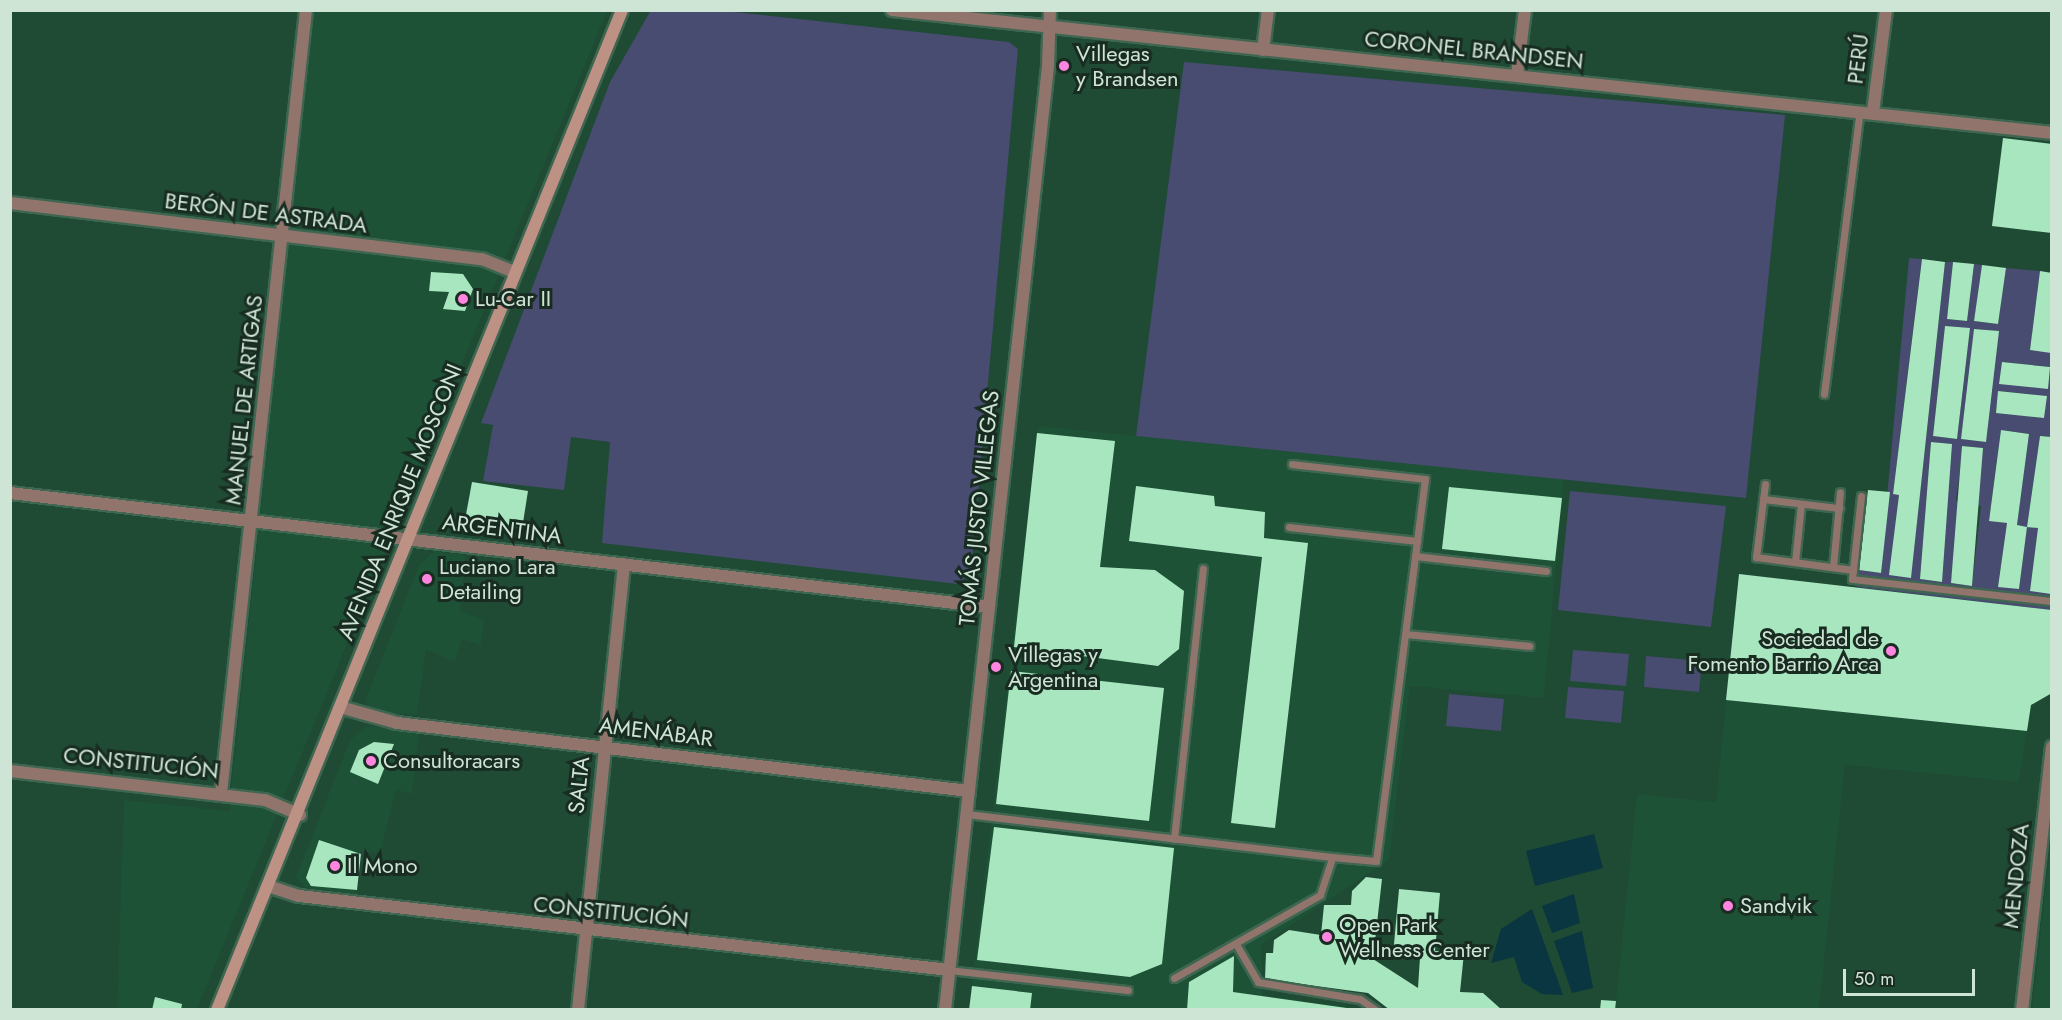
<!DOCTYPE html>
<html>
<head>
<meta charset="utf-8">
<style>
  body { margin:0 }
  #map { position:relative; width:2062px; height:1020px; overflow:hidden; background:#1f4a33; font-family:Jost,sans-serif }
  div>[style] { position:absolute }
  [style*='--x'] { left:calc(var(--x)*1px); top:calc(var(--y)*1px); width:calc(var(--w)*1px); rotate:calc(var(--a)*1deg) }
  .built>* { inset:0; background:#1d5236 }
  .green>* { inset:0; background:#474c70 }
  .water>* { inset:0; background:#093640 }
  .building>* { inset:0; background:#a8e6c0 }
  .roads { filter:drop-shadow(2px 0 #3e6650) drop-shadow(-2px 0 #3e6650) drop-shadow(0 2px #3e6650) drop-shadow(0 -2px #3e6650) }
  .service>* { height:7px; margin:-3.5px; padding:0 3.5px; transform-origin:3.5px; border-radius:3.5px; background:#91756d }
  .minor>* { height:12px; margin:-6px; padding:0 6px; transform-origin:6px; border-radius:6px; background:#91756d }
  .tertiary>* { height:12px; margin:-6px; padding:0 6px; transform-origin:6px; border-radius:6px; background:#91756d }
  .secondary>* { height:12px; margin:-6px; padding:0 6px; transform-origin:6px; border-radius:6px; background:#bd9285 }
  .dots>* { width:16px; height:16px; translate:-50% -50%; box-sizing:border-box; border:3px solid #192c21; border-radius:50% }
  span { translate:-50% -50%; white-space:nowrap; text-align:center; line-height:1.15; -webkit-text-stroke:6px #192c21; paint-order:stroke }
  .street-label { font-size:22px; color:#cee5d6 }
  .poi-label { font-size:22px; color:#cee5d6 }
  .left { translate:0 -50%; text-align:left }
  .right { translate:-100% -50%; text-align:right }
  .frame { position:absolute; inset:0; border:12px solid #cee5d6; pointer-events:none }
  .scale { position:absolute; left:1843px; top:969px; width:132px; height:27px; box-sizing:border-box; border:3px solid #cee5d6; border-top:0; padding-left:8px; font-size:18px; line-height:21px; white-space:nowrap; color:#cee5d6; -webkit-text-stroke:4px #192c21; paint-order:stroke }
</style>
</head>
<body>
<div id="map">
  <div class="built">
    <i style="clip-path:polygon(313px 11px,607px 11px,197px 1009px,117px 1010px,124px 800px,229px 811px)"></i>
    <i style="clip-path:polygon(1038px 426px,1564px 479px,1544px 698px,1410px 686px,1389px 860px,1261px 945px,1263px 995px,1361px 1009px,969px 1010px)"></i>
    <i style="clip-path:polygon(434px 551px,465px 555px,460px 611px,484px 620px,481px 645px,462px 639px,455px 662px,426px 650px,417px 715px,373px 712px,365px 701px,419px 565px)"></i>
    <i style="clip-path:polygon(1726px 700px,2027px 731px,2019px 782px,1845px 765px,1819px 1009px,1615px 1010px,1637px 794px,1716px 802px)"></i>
    <i style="clip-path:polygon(366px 726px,419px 733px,412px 794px,396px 790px,380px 853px,360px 851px,356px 900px,304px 887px,296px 877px,350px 740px)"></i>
    <i style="clip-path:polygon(2051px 842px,2051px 1009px,2032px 1009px)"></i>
  </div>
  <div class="green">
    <i style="clip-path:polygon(651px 10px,725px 11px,1009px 42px,1018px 49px,971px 572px,958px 584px,602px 543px,610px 442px,571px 437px,564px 490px,483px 481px,493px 425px,481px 423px,610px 82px)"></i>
    <i style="clip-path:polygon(1184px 62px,1785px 115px,1746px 498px,1136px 436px)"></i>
    <i style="clip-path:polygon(evenodd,1909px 258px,1922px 259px,1893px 493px,1899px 495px,1890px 575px,1911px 577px,1945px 262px,1953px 262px,1947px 319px,1967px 321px,1974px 264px,1982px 265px,1974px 321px,1998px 324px,2006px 268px,2040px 271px,2030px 350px,2051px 348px,2052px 437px,2040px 436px,2027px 526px,2038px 528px,2030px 591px,2051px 590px,2051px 610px,1857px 587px,1859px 570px,1880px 573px,1909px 258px,1945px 326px,1970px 329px,1957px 439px,1933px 436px,1945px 326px,1909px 258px,1975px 329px,1998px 331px,1985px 442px,1961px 439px,1975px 329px,1909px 258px,2002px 362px,2050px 367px,1999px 384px,2002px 362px,1909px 258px,1999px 391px,2046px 396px,2044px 418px,1996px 412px,1999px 391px,1909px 258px,2001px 430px,2029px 434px,2017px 525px,1989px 520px,2001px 430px,1909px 258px,1931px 442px,1951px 444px,1941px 582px,1920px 579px,1931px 442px,1909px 258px,1963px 446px,1982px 448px,1975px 504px,1956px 501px,1963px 446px,1909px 258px,1960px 503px,1981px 506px,1972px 586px,1951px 583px,1960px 503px,1909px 258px,2007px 524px,2027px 527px,2019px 589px,1998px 586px,2007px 524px)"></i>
    <i style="clip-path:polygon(1570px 491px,1726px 506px,1711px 627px,1558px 610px)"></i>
    <i style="clip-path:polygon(1573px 650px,1629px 654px,1626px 686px,1570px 681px)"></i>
    <i style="clip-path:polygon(1646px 656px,1702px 661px,1699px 692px,1644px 687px)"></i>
    <i style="clip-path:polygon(1568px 687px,1624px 691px,1621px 723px,1565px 718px)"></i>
    <i style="clip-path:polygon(1449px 694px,1504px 699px,1501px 731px,1446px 726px)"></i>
  </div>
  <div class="water">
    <i style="clip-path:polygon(1594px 834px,1603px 868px,1535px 886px,1526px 851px)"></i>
    <i style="clip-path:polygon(1574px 894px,1580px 923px,1552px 933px,1542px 906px)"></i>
    <i style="clip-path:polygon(1532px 909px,1563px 995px,1542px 994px,1522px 982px,1514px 957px,1491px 963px,1501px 929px)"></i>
    <i style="clip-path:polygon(1582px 931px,1593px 988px,1572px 993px,1554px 941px)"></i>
  </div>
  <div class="building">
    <i style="clip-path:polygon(2003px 138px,2052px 144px,2052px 233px,1992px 226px)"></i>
    <i style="clip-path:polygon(1922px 259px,1945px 262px,1911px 578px,1889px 575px,1899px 495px,1893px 494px)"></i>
    <i style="clip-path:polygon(1953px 262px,1974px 264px,1967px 321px,1947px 319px)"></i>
    <i style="clip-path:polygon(1982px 265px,2006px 268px,1998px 324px,1974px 321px)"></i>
    <i style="clip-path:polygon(2040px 271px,2052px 273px,2051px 353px,2030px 350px)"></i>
    <i style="clip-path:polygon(431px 272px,463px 274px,473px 289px,465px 311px,443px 309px,449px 292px,429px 291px)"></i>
    <i style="clip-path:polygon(1945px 326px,1970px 328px,1957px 439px,1933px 436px)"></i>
    <i style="clip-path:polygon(1974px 329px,1999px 331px,1986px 442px,1961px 439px)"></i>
    <i style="clip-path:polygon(2002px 362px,2050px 367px,2048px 389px,1999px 384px)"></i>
    <i style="clip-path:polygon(1998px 391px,2047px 396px,2044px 418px,1996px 413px)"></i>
    <i style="clip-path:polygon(2001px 430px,2029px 434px,2017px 525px,2027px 527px,2040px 436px,2052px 437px,2051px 594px,2030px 591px,2038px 528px,2027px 527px,2019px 589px,1998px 587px,2007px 523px,1989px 521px)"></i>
    <i style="clip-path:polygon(1037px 433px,1115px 441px,1100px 567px,1155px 570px,1184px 591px,1179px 649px,1158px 666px,1014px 647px)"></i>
    <i style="clip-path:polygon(1931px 442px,1952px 444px,1942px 582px,1920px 579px)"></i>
    <i style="clip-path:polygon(1962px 446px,1983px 448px,1972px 586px,1951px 583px)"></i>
    <i style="clip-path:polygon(472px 482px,528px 491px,522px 529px,465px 520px)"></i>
    <i style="clip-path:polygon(1136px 486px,1214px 496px,1215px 506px,1265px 512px,1264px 538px,1308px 543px,1275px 828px,1231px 823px,1262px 557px,1129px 541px)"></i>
    <i style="clip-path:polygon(1449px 487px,1562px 498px,1555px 561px,1442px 549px)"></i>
    <i style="clip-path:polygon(1868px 490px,1890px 492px,1881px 573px,1859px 570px)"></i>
    <i style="clip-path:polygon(1739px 574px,2052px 610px,2052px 693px,2031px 705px,2027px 731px,1726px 700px)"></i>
    <i style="clip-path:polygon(1011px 671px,1164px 688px,1149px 821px,996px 804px)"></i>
    <i style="clip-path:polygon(374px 742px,394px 744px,378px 784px,350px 772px,359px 750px)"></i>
    <i style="clip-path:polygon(994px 827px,1174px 848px,1162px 964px,1130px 977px,977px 960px)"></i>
    <i style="clip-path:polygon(319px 840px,361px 854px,357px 890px,311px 886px,306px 878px)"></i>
    <i style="clip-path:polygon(1366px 877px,1382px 879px,1373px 959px,1418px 988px,1420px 957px,1393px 955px,1399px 889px,1440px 893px,1435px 951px,1464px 953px,1460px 992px,1483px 993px,1502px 1010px,1390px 1010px,1368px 993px,1265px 979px,1266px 953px,1273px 953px,1274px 940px,1289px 930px,1321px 935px,1324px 905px,1351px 905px,1352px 891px)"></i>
    <i style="clip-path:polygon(1234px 956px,1233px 992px,1361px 1010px,1187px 1010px,1189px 982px)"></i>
    <i style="clip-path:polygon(972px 986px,1032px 993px,1030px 1010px,969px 1010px)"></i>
    <i style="clip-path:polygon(155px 997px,182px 1004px,181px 1010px,152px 1010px)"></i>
    <i style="clip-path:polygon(1601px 1000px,1616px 1001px,1615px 1010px,1600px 1010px)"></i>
  </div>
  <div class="roads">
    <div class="service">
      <i style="--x:1824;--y:394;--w:285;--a:-82.8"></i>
      <i style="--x:1765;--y:484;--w:74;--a:97"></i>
      <i style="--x:1756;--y:557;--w:98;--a:7.6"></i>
      <i style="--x:1861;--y:496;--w:83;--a:96.2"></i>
      <i style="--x:1852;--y:579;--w:201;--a:6.3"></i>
      <i style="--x:1763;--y:499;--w:77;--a:6.8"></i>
      <i style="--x:1289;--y:527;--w:129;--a:6.2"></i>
      <i style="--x:1415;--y:556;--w:132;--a:6.5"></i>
      <i style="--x:1795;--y:562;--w:58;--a:-84.1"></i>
      <i style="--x:1833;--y:567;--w:75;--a:-84.7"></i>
      <i style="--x:1407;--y:634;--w:123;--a:5.6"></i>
      <i style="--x:966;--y:814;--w:369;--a:6.7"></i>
      <i style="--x:1174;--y:839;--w:272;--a:-83.9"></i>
      <i style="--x:1236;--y:944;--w:44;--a:59.9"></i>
      <i style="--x:1258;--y:982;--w:103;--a:9.5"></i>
      <i style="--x:1360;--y:999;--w:19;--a:35"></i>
      <i style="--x:949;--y:970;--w:180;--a:6.4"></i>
      <i style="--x:1174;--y:978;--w:168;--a:-29.6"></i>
      <i style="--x:1320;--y:895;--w:40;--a:-72"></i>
      <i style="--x:1332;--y:857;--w:44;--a:5.2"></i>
      <i style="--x:1376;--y:861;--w:385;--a:-82.7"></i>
      <i style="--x:1425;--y:479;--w:134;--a:-173.6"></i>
    </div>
    <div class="minor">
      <i style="--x:1263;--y:50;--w:40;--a:-82.9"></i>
      <i style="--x:1517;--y:75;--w:65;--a:-83"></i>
      <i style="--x:1873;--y:112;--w:103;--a:-82.7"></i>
      <i style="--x:10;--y:203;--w:475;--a:6.8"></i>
      <i style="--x:482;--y:259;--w:35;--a:22"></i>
      <i style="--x:10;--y:493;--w:986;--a:6.64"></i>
      <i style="--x:340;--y:707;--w:59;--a:15.7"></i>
      <i style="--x:397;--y:723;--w:576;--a:6.78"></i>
      <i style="--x:10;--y:771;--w:257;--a:6.5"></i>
      <i style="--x:265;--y:800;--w:38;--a:23"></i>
      <i style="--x:221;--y:793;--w:788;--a:-83.8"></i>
      <i style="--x:271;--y:887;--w:29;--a:18"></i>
      <i style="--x:299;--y:896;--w:654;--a:6.49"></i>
      <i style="--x:578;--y:1010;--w:448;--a:-84.1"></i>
      <i style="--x:2022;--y:1010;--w:265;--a:-83.5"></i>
    </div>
    <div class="tertiary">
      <i style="--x:892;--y:10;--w:1167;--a:6.05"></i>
      <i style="--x:945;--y:1010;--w:950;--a:-83.77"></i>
      <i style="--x:1048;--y:66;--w:56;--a:-88"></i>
    </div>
    <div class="secondary">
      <i style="--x:217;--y:1010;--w:1079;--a:-67.95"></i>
    </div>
  </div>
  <div class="dots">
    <i style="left:1064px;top:66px;background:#fe86e0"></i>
    <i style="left:463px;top:299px;background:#fe86e0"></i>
    <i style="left:427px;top:579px;background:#fe86e0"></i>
    <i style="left:1891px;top:651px;background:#fe86e0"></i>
    <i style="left:996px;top:667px;background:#fe86e0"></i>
    <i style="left:371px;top:761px;background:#fe86e0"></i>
    <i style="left:335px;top:866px;background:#fe86e0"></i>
    <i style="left:1728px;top:906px;background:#fe86e0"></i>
    <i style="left:1327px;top:937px;background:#fe86e0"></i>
  </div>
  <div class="street-label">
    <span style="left:1474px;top:50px;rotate:6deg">CORONEL BRANDSEN</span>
    <span style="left:1858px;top:59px;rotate:-83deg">PERÚ</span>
    <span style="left:266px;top:213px;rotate:7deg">BERÓN DE ASTRADA</span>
    <span style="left:244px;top:400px;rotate:-84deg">MANUEL DE ARTIGAS</span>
    <span style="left:400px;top:502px;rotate:-68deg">AVENIDA ENRIQUE MOSCONI</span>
    <span style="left:979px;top:508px;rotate:-84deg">TOMÁS JUSTO VILLEGAS</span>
    <span style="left:502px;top:529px;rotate:7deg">ARGENTINA</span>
    <span style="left:656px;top:732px;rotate:7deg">AMENÁBAR</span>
    <span style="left:141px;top:763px;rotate:6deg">CONSTITUCIÓN</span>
    <span style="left:579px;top:785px;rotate:-84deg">SALTA</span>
    <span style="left:2016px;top:876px;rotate:-84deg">MENDOZA</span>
    <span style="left:611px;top:912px;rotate:6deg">CONSTITUCIÓN</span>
  </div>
  <div class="poi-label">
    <span class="left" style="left:1076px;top:66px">Villegas<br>y Brandsen</span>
    <span class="left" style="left:475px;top:299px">Lu-Car II</span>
    <span class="left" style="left:439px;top:579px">Luciano Lara<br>Detailing</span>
    <span class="right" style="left:1879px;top:651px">Sociedad de<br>Fomento Barrio Arca</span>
    <span class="left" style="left:1008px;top:667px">Villegas y<br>Argentina</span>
    <span class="left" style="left:383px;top:761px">Consultoracars</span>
    <span class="left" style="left:347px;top:866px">Il Mono</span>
    <span class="left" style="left:1740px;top:906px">Sandvik</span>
    <span class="left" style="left:1339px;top:937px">Open Park<br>Wellness Center</span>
  </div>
  <div class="frame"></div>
  <div class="scale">50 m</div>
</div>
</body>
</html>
